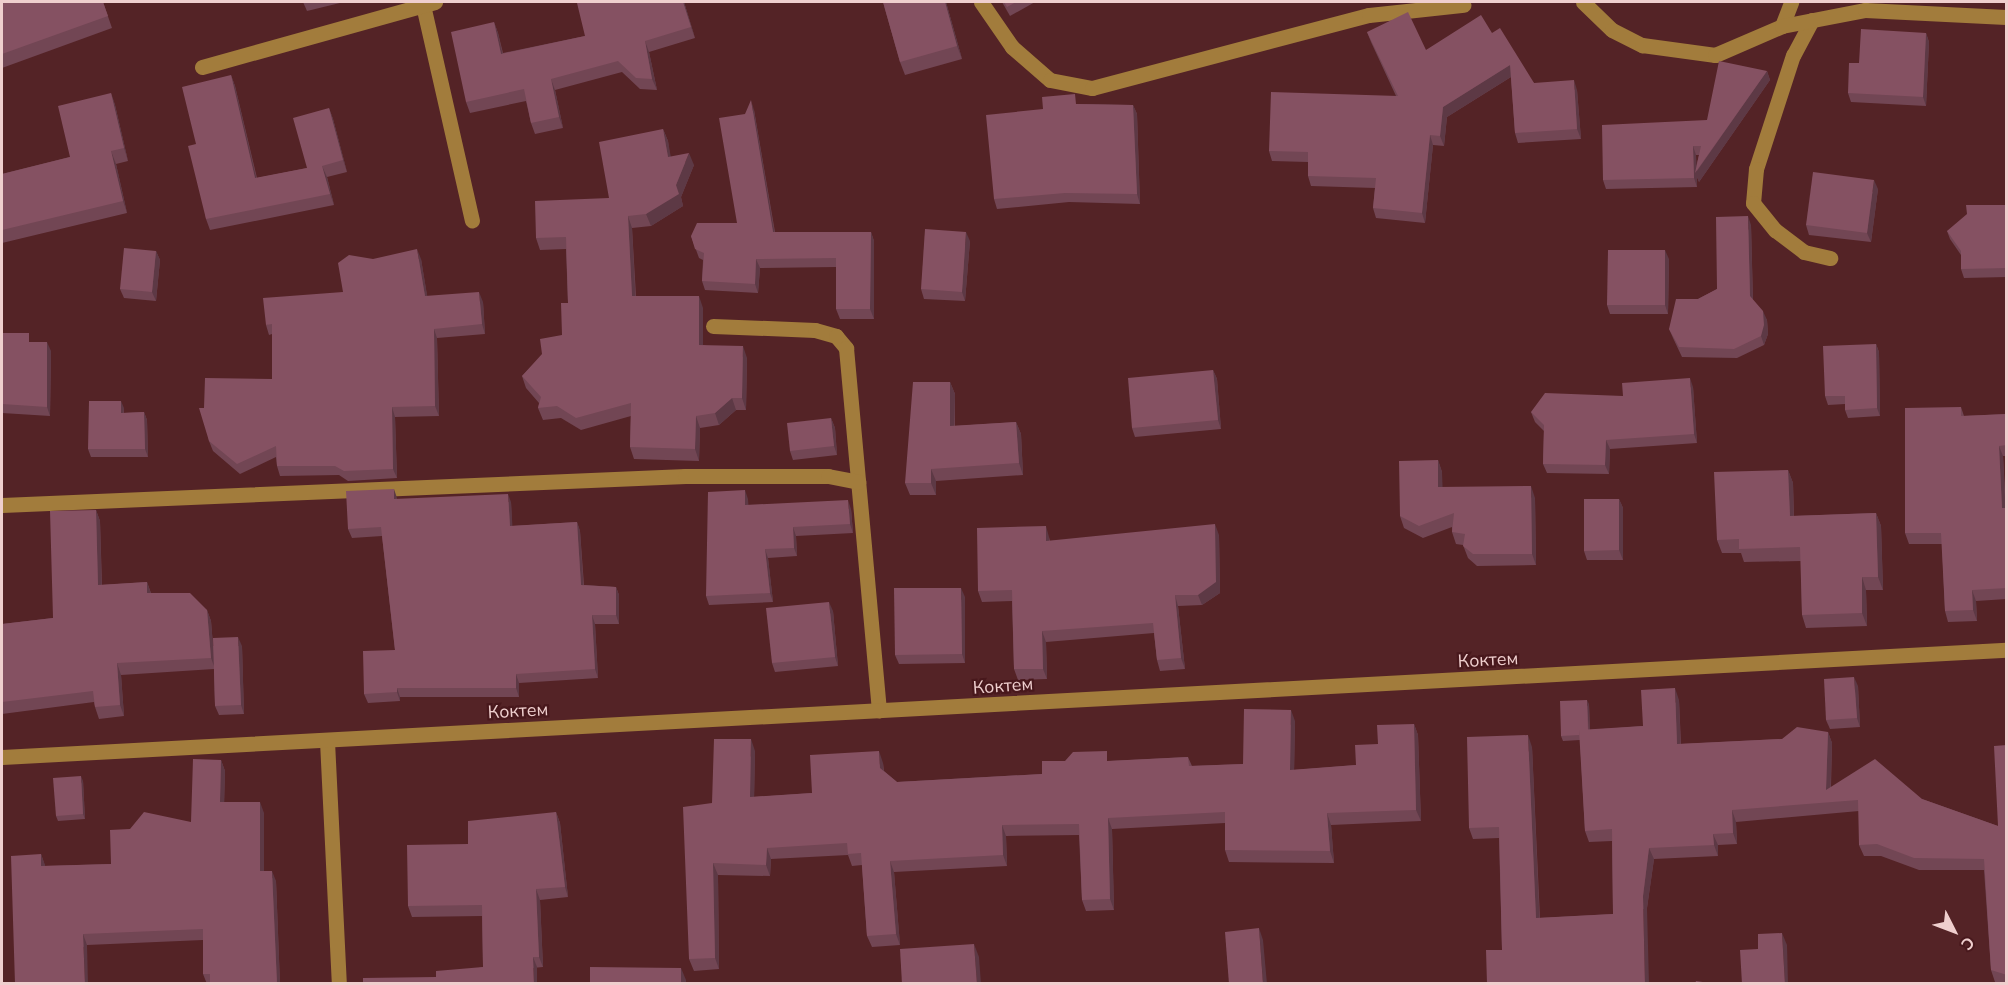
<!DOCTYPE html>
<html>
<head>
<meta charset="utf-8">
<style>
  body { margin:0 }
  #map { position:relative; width:2008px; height:985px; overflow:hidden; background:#542326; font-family:"Nunito Sans",sans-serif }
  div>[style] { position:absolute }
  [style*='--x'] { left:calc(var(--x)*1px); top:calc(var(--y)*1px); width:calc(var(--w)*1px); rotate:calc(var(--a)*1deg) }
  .minor>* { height:15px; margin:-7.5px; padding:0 7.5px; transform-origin:7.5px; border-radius:7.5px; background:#a27c3c }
  .wall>* { inset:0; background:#724654 }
  .shaded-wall>* { inset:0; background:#5d3945 }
  .building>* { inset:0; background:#855162 }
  span { translate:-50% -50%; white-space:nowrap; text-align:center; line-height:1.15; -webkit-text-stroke:4.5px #48181c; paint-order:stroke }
  .street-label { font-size:18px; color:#efcfce }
  .frame { position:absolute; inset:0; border:3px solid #efcfce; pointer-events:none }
  .north { position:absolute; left:1924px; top:901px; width:60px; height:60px; -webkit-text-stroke:4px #48181c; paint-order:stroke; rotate:132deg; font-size:16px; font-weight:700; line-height:24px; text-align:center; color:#efcfce }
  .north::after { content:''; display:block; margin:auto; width:21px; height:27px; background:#efcfce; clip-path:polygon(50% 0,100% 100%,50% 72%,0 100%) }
</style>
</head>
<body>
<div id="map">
  <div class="minor">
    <i style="--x:981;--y:2;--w:55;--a:55.4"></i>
    <i style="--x:1012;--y:47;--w:50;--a:41"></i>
    <i style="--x:1050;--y:80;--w:43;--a:10.8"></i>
    <i style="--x:1092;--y:88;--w:286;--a:-14.8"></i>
    <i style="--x:1369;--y:15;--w:95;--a:-6.1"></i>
    <i style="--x:1583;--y:2;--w:40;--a:44"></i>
    <i style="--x:1612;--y:30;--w:34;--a:27"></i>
    <i style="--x:1642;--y:45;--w:74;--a:7.8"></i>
    <i style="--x:1715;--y:55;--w:73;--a:-23.4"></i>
    <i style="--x:1782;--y:26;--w:26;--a:-69"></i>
    <i style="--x:423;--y:5;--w:221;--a:77.2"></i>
    <i style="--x:1812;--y:20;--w:40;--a:118"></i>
    <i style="--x:1793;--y:55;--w:120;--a:108"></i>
    <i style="--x:1756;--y:169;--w:34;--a:95"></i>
    <i style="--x:1753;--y:203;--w:35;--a:51"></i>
    <i style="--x:1775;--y:230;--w:36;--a:37"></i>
    <i style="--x:1804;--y:252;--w:27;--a:13"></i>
    <i style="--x:1782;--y:26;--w:85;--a:-10.9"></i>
    <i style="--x:1865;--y:10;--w:141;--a:2.8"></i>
    <i style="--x:202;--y:67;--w:242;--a:-15.6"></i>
    <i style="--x:713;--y:326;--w:102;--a:2.2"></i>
    <i style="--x:815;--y:330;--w:22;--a:16"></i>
    <i style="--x:836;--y:336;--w:16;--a:50"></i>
    <i style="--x:846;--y:348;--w:364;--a:84.8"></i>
    <i style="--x:2;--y:505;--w:684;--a:-2.43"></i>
    <i style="--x:685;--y:476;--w:143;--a:0"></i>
    <i style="--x:828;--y:476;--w:31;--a:11"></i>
    <i style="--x:327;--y:741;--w:243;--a:87.2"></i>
    <i style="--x:2;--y:757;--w:2007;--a:-3.06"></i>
  </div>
  <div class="wall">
    <i style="clip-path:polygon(2px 2px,103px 2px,112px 28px,2px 68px)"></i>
    <i style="clip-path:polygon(303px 2px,344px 2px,307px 11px)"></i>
    <i style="clip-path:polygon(684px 2px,695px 38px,649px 52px,657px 90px,640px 89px,622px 72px,555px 90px,563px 128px,535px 134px,531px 123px,526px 101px,470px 113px,466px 102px,494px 22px,498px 33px,503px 53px,585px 36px)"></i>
    <i style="clip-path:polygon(883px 2px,946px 2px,962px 59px,905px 75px,900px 62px)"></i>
    <i style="clip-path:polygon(1002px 2px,1035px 2px,1010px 16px)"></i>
    <i style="clip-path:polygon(1367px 32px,1426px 50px,1492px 33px,1534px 83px,1577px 90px,1581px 139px,1518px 143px,1515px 133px,1511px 77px,1447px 117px,1444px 146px,1433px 145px,1425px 223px,1376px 218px,1373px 208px,1375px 188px,1311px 186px,1308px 176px,1308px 162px,1272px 161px,1269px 151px,1396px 96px,1371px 42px)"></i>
    <i style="clip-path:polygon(1926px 33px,1929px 42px,1926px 106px,1851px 102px,1848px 93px,1859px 63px)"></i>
    <i style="clip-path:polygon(evenodd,1767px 71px,1770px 80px,1699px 182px,1697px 177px,1697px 187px,1606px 189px,1603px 180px,1707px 120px,1767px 71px,1696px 155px,1699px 155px,1696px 167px,1696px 155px)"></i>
    <i style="clip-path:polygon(231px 75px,235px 86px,257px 178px,307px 168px,329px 108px,333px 119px,347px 172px,327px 177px,334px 205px,210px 230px,206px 219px,196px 144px)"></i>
    <i style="clip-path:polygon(111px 93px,115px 105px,128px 161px,116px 164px,127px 213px,2px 243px,2px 174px,70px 157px)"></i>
    <i style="clip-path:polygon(1078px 104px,1133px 105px,1137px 114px,1140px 204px,1069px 202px,997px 209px,994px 199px,1043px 109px)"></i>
    <i style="clip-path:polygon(754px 110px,775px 232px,871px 232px,874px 241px,874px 319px,840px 319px,836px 309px,836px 267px,760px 268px,758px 293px,705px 290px,702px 281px,703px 260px,699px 258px,691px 236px,737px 223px,745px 114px)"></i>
    <i style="clip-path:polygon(663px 129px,668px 141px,670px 157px,694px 165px,681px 197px,683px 206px,651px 226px,632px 228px,636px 296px,703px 308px,703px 345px,747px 358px,746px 410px,736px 410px,719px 425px,700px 428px,699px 461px,634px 459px,630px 447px,631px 416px,581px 430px,561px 418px,543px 420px,538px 408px,539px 403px,526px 388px,522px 376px,562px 335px,568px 303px,566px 249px,540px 250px,536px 238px,609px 198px)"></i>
    <i style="clip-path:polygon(1878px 189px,1871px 242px,1809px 235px,1806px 225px)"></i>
    <i style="clip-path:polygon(2007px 205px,2007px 277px,1964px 278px,1961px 269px,1961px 255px,1950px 239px,1947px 231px)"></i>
    <i style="clip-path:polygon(1751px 225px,1753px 300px,1767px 320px,1768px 334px,1764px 345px,1737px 358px,1682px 357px,1673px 338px,1669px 329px,1698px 299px,1717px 289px)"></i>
    <i style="clip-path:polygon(970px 241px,965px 301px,924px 299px,921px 289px)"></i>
    <i style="clip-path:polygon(156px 251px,160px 260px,156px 301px,124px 298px,120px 289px)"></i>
    <i style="clip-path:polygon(373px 259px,421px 259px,427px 296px,483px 302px,485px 334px,437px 338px,439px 416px,395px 417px,397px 478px,348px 481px,339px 475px,280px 476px,277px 466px,276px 457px,240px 474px,213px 451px,209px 441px,204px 408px,272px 379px,272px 334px,269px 335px,266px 325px,343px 292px)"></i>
    <i style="clip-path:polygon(1669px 259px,1668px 314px,1610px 314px,1607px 305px)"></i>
    <i style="clip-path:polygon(2px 333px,51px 351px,50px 416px,2px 413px)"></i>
    <i style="clip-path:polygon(1876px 344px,1879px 352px,1880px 416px,1848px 418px,1845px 410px,1845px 404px,1828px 405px,1825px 396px)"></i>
    <i style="clip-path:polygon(1213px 370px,1217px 379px,1221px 429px,1135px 437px,1132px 428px)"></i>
    <i style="clip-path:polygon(950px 382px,955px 394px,955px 426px,1016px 422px,1021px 434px,1023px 475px,936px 481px,936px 495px,910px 495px,905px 483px)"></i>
    <i style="clip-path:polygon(1693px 387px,1697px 443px,1610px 449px,1609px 474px,1547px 473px,1543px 464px,1544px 431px,1535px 422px,1531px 412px,1623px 396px)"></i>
    <i style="clip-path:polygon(1961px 407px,1964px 416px,2007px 414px,2007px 456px,2003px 456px,2006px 508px,2007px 508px,2007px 599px,1976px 601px,1977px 621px,1948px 622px,1945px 611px,1942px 544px,1909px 544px,1905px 533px)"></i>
    <i style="clip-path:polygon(124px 408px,124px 413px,144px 412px,147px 420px,148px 457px,91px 457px,88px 449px)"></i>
    <i style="clip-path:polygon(831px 418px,835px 428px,837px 455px,793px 460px,790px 451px)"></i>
    <i style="clip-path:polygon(1438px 460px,1442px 472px,1442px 487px,1535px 498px,1536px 565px,1477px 566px,1468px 558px,1463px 545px,1456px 544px,1452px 532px,1452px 527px,1423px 538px,1404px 528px,1400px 516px)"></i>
    <i style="clip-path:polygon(1788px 470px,1793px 483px,1794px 516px,1876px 513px,1881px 526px,1883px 590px,1866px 590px,1867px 626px,1806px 628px,1802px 615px,1801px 561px,1744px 562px,1741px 553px,1722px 553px,1717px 540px)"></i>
    <i style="clip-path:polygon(397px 499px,511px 502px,512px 526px,577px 522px,580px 531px,584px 585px,616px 587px,619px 595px,619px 624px,595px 624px,598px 678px,519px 683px,519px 697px,400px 697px,400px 701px,368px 703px,364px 694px,395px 650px,382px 536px,352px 538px,348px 529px)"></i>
    <i style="clip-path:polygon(748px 499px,748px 505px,851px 509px,853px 533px,796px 536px,797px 556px,768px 558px,773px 602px,709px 605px,706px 596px)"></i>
    <i style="clip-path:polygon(1619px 499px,1623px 508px,1623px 560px,1587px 560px,1584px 551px)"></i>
    <i style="clip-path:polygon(96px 510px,100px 521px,102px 585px,147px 582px,151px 593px,207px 610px,211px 621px,213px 646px,242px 646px,244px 714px,219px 715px,215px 706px,214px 669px,121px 675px,124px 716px,99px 719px,95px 707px,94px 702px,2px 714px,2px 624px,53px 618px)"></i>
    <i style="clip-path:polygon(1219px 535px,1220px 593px,1202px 605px,1178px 606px,1185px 669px,1160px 671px,1157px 660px,1154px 633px,1046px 642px,1047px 679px,1018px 680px,1014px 669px,1012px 601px,982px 602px,978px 591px,1049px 537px,1050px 541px)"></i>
    <i style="clip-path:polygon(965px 597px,965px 663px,899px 664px,895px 655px)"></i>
    <i style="clip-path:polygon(833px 611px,838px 666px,775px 672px,772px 663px)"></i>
    <i style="clip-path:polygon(1858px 686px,1860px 727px,1830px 729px,1826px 720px)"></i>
    <i style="clip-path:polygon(1679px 700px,1681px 744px,1782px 739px,1828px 732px,1832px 743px,1831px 787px,1922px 799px,1998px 826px,2007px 745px,2007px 984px,2001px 984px,1995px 982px,1991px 970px,1984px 870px,1919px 870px,1881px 856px,1864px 856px,1859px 845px,1859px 811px,1736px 822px,1737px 844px,1718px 845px,1718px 856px,1654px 859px,1647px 908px,1502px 950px,1499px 838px,1473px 839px,1469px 828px,1532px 747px,1540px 918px,1613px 914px,1612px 841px,1589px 842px,1585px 831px,1580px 740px,1563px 741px,1561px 736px,1589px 704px,1590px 730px,1643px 726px)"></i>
    <i style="clip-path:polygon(1295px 721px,1294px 770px,1356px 765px,1378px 744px,1414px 724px,1418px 735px,1421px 821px,1331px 825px,1334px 863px,1229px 862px,1225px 850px,1225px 823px,1112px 829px,1114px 910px,1086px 911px,1082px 900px,1079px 835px,1006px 836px,1007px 866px,894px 872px,900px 945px,872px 947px,867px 936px,862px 865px,852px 866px,848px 855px,771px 859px,770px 876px,718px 875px,719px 969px,694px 971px,689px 959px,712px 803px,755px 751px,754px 797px,812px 793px,883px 763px,884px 771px,897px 782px,1042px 774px,1110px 761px,1188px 757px,1192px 766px,1243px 764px)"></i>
    <i style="clip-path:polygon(221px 760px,225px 771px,224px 802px,264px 813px,264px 871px,276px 881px,280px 984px,207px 984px,203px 974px,203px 940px,87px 945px,15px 984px,41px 854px,45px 866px,111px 864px,130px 829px,191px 822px)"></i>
    <i style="clip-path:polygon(83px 781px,85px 819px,58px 821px,56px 816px)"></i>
    <i style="clip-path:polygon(556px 812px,560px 823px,568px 897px,540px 900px,543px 967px,436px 977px,483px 967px,482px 916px,412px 917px,408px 906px,468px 844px)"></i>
  </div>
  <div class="shaded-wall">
    <i style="clip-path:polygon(683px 2px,684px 2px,695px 38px,691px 27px)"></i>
    <i style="clip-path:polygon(945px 2px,946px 2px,962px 59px,957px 46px)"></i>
    <i style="clip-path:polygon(494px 22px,498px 33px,505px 65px,501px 54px)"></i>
    <i style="clip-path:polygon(1926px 33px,1929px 42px,1926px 106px,1923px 97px)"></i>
    <i style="clip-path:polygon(645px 41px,649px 52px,657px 90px,652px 79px)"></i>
    <i style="clip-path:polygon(1510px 65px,1514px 75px,1447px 117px,1444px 146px,1440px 136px,1443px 107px)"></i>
    <i style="clip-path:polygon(1767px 71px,1770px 80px,1699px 182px,1697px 177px,1697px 187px,1694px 178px,1693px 146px,1696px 155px,1697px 171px)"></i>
    <i style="clip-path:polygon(231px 75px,235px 86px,259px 189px,255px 178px)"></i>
    <i style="clip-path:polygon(551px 79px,555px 90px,563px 128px,559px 117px)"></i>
    <i style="clip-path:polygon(1574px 80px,1577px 90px,1581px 139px,1577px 129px)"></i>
    <i style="clip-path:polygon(111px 93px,115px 105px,128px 161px,124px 148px)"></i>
    <i style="clip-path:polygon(751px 100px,754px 110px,776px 241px,773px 232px)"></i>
    <i style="clip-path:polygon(1133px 105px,1137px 114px,1140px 204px,1137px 194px)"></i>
    <i style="clip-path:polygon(329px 108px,333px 119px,347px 172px,343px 160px)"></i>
    <i style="clip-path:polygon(663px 129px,668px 141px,673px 169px,668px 157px)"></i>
    <i style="clip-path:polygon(1430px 135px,1433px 145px,1425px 223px,1422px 213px)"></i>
    <i style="clip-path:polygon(111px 151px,116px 164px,127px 213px,123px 201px)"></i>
    <i style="clip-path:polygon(689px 153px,694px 165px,681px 197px,683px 206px,651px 226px,646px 214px,676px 185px)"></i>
    <i style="clip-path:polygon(322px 166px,327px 177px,334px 205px,330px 194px)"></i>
    <i style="clip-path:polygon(1874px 180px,1878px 189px,1871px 242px,1867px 233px)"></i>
    <i style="clip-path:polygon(628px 216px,632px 228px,636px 308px,632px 296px)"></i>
    <i style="clip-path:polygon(1748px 216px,1751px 225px,1753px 305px,1750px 296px)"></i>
    <i style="clip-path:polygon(871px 232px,874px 241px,874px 319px,870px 309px)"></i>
    <i style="clip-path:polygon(966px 232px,970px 241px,965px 301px,962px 292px)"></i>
    <i style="clip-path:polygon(417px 249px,421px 259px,429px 306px,425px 296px)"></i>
    <i style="clip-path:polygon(1665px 250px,1669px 259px,1668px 314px,1665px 305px)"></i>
    <i style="clip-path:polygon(156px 251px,160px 260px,156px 301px,152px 292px)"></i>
    <i style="clip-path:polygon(756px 259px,760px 268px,758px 293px,755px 284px)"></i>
    <i style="clip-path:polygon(479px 292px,483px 302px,485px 334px,482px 324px)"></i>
    <i style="clip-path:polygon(699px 296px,703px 308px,703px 357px,699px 345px)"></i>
    <i style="clip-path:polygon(1763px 311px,1767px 320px,1768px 334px,1764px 345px,1761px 336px)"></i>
    <i style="clip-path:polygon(434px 329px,437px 338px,439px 416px,435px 406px)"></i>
    <i style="clip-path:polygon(47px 342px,51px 351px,50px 416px,47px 407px)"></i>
    <i style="clip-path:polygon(1876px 344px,1879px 352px,1880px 416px,1877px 408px)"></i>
    <i style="clip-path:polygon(743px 346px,747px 358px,746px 410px,742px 398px)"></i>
    <i style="clip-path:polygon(1213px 370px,1217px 379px,1221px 429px,1218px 420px)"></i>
    <i style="clip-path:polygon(1690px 378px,1693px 387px,1697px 443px,1694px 434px)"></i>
    <i style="clip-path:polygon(950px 382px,955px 394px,954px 439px,950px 426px)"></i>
    <i style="clip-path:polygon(732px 398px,736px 410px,719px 425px,715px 413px)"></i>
    <i style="clip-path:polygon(121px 401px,124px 408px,123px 420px,121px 413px)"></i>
    <i style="clip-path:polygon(392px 407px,395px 417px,397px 478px,393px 469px)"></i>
    <i style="clip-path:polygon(144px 412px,147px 420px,148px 457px,145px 449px)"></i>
    <i style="clip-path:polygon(696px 416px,700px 428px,699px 461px,695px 449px)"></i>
    <i style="clip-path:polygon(831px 418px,835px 428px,837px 455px,834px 446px)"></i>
    <i style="clip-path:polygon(1016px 422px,1021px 434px,1023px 475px,1019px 463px)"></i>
    <i style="clip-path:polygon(1606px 440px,1610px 449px,1609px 474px,1605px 465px)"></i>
    <i style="clip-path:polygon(1999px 446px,2003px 456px,2006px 519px,2002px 508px)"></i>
    <i style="clip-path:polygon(1438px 460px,1442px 472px,1443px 499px,1438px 487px)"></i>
    <i style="clip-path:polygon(931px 469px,936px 481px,936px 495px,931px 483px)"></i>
    <i style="clip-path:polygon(1788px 470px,1793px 483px,1794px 529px,1790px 516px)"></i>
    <i style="clip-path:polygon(1531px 486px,1535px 498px,1536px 565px,1532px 554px)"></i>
    <i style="clip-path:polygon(394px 489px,397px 498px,397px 508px,394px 499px)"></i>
    <i style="clip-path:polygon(745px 490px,748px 499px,749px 513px,745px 505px)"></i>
    <i style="clip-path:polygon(508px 494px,511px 502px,513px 535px,510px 526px)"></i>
    <i style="clip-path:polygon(1619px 499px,1623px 508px,1623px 560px,1619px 550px)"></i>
    <i style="clip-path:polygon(848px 500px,851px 509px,853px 533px,850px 524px)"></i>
    <i style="clip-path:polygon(96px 510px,100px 521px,102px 597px,98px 585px)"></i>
    <i style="clip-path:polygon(1876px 513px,1881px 526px,1883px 590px,1878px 577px)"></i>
    <i style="clip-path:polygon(577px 522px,580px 531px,584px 594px,581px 585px)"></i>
    <i style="clip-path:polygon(1215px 524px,1219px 535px,1220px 593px,1202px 605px,1198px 595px)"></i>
    <i style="clip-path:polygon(1046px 526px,1049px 537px,1050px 552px,1046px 541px)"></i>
    <i style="clip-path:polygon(793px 527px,796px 536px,797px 556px,794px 548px)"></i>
    <i style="clip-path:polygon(765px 549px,768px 558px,773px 602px,770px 593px)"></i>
    <i style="clip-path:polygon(1862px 577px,1866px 590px,1867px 626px,1862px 613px)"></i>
    <i style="clip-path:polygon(147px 582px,151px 594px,147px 593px)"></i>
    <i style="clip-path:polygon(616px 587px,619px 595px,619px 624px,616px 615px)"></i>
    <i style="clip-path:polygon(961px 588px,965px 597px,965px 663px,962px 654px)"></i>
    <i style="clip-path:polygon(1972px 590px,1976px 601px,1977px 621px,1973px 610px)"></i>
    <i style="clip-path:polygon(1175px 595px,1178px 606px,1185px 669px,1181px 658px)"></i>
    <i style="clip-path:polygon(829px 602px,833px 611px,838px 666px,835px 657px)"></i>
    <i style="clip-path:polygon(207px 610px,211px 621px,215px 669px,211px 658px)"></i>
    <i style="clip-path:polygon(592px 615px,595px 624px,598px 678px,595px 669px)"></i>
    <i style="clip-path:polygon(1042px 631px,1046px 642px,1047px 679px,1043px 669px)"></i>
    <i style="clip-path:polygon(238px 637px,242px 646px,244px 714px,241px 705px)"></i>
    <i style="clip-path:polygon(117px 663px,121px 675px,124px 716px,120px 705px)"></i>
    <i style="clip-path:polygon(516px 674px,519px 683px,519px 697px,516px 688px)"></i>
    <i style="clip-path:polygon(1854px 677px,1858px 686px,1860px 727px,1857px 718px)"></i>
    <i style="clip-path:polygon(397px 688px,400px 697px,400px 701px,397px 692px)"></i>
    <i style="clip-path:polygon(1675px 688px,1679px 700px,1681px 755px,1677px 744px)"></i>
    <i style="clip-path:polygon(1587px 700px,1589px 704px,1590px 740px,1589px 735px)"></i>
    <i style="clip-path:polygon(1291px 710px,1295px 721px,1294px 781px,1290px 770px)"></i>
    <i style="clip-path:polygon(1414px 724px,1418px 735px,1421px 821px,1416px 810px)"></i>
    <i style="clip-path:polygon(1828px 732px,1832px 743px,1830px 802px,1826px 790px)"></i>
    <i style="clip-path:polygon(1528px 735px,1532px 747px,1540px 929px,1536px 918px)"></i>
    <i style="clip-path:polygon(751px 739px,755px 751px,754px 808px,750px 797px)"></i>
    <i style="clip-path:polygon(879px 751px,883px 763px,884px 780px,880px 768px)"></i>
    <i style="clip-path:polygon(221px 760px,225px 771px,224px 813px,220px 802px)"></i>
    <i style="clip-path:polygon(81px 776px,83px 781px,85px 819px,83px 814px)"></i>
    <i style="clip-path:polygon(260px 802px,264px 813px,264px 882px,260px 871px)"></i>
    <i style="clip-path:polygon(1732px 810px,1736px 822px,1737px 844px,1733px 833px)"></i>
    <i style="clip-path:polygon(556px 812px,560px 823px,568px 897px,565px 887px)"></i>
    <i style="clip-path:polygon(1327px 813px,1331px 825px,1334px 863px,1330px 851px)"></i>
    <i style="clip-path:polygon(1108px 818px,1112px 829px,1114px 910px,1110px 899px)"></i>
    <i style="clip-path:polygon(1002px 825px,1006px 836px,1007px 866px,1003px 855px)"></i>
    <i style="clip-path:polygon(1713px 834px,1718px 845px,1718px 856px,1714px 845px)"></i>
    <i style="clip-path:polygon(767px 848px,771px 859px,770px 876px,766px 865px)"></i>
    <i style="clip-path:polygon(1649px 848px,1654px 859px,1647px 908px,1649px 984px,1645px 984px,1643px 896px)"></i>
    <i style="clip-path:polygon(41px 854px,45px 865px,45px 877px,41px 866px)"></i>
    <i style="clip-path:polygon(890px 861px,894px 872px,900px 945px,896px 934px)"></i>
    <i style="clip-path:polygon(713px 863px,718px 875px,719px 969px,715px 958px)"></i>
    <i style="clip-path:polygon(272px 871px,276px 881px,280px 984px,277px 984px)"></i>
    <i style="clip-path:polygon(536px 889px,540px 900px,543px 967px,539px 957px)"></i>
    <i style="clip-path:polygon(1259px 928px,1263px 940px,1267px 984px,1263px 984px)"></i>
    <i style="clip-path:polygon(1782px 933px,1787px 945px,1788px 984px,1785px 984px)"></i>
    <i style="clip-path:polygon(83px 934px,87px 945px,88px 984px,85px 984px)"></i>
    <i style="clip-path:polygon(974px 944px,979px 957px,981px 984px,977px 984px)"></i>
    <i style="clip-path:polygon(533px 957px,537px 967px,537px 984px,534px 984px)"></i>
    <i style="clip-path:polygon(681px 968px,686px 980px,686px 984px,681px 984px)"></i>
  </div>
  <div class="building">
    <i style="clip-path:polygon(2px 2px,103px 2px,108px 16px,2px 54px)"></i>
    <i style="clip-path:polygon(581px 2px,683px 2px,691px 27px,645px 41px,652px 79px,636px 78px,618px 61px,551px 79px,559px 117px,531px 123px,524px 89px,466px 102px,451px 32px,494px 22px,501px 54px,585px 36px,577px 3px)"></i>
    <i style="clip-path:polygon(883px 2px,945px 2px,957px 46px,900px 62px)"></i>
    <i style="clip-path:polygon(1004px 2px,1016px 2px,1007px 7px)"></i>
    <i style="clip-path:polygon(1408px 12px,1426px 50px,1481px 15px,1492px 33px,1500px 28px,1534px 83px,1574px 80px,1577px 129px,1515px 133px,1510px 65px,1443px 107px,1440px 136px,1430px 135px,1422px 213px,1373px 208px,1376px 178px,1308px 176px,1308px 152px,1269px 151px,1271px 92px,1398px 96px,1367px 32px)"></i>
    <i style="clip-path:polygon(1861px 29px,1926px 33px,1923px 97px,1848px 93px,1849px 63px,1859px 63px)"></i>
    <i style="clip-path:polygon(1719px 61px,1767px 71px,1695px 173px,1701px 146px,1693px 146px,1694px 178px,1603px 180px,1602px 125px,1707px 120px)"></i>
    <i style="clip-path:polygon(231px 75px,255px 178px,307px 168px,293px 118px,329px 108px,343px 160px,322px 166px,330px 194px,206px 219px,188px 146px,196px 144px,182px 87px)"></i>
    <i style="clip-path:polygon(111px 93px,124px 148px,111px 151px,123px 201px,2px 230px,2px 174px,70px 157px,58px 106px)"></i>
    <i style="clip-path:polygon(1075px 94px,1076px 104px,1133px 105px,1137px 194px,1065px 193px,994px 199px,986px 115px,1043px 109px,1042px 97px)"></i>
    <i style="clip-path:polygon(751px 100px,773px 232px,871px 232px,870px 309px,836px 309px,836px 258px,756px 259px,755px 284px,702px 281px,704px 253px,695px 249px,691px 236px,697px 223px,737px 223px,719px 118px,745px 114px)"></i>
    <i style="clip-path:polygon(663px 129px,668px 157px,689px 153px,676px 185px,679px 194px,646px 214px,628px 216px,632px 296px,699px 296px,699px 345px,743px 346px,742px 398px,732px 398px,715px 413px,696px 416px,695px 449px,630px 447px,631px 403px,576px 418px,557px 406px,538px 408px,541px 397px,522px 376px,542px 354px,540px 339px,562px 335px,561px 303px,568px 303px,566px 237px,536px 238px,535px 201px,609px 198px,599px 142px)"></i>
    <i style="clip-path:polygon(1813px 172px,1874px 180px,1867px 233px,1806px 225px)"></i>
    <i style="clip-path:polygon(1966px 205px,2007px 205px,2007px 268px,1961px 269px,1961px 251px,1947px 231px,1967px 214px)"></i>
    <i style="clip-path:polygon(1748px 216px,1750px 296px,1763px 311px,1764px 325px,1761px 336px,1734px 349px,1679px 347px,1669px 329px,1676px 299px,1698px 299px,1717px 289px,1716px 217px)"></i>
    <i style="clip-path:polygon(925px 229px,966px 232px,962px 292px,921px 289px)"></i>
    <i style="clip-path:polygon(124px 248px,156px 251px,152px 292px,120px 289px)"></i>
    <i style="clip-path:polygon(417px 249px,425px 296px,479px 292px,482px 324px,434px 329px,435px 406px,392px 407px,393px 469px,344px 471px,335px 466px,277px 466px,276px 446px,237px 464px,209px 441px,199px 408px,204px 408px,205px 378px,272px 379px,272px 324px,266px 325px,263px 298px,343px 292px,338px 263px,349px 255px,373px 259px)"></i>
    <i style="clip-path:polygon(1608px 250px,1665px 250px,1665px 305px,1607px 305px)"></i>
    <i style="clip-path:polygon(2px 333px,29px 333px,29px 342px,47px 342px,47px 407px,2px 404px)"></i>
    <i style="clip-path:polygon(1876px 344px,1877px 408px,1845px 410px,1845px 396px,1825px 396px,1823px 346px)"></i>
    <i style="clip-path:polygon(1213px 370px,1218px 420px,1132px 428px,1128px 378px)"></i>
    <i style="clip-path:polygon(1690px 378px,1694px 434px,1606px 440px,1605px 465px,1543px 464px,1544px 425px,1531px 412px,1545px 393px,1623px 396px,1622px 383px)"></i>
    <i style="clip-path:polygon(913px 382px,950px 382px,950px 426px,1016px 422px,1019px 463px,931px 469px,931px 483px,905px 483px)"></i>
    <i style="clip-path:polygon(89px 401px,121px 401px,121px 413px,144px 412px,145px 449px,88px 449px)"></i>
    <i style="clip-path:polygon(1961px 407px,1961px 416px,2007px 414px,2007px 445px,1999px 446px,2002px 508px,2007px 508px,2007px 588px,1972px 590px,1973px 610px,1945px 611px,1941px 533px,1905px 533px,1905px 408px)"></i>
    <i style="clip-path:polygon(831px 418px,834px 446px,790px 451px,787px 423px)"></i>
    <i style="clip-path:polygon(1438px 460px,1438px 487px,1531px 486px,1532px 554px,1473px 554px,1463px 546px,1465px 534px,1452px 532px,1454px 513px,1419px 526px,1400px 516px,1399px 461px)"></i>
    <i style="clip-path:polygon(1788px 470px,1790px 516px,1876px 513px,1878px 577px,1862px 577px,1862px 613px,1802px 615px,1800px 547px,1739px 549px,1739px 539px,1717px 540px,1714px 472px)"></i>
    <i style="clip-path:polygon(394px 489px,394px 499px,508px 494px,510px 526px,577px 522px,581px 585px,616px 587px,616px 615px,592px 615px,595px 669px,516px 674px,516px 688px,397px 688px,397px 692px,364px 694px,363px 651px,395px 650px,381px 527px,348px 529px,346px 491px)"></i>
    <i style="clip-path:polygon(745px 490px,745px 505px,848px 500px,850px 524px,793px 527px,794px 548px,765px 549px,770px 593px,706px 596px,708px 492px)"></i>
    <i style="clip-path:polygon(1584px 499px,1619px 499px,1619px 550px,1584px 551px)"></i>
    <i style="clip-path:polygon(96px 510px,98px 585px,147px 582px,147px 593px,190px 593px,207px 610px,211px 658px,117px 663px,120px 705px,95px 707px,93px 691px,2px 702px,2px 624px,53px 618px,50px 511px)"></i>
    <i style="clip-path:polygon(1215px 524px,1216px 582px,1198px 595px,1175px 595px,1181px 658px,1157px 660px,1153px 623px,1042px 631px,1043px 669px,1014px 669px,1012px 590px,978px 591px,977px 528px,1046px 526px,1046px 541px)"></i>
    <i style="clip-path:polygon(894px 588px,961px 588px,962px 654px,895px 655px)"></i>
    <i style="clip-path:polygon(829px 602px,835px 657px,772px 663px,766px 608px)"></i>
    <i style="clip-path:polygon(238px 637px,241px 705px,215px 706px,213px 638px)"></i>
    <i style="clip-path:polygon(1854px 677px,1857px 718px,1826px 720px,1824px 679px)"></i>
    <i style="clip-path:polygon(1675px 688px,1677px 744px,1782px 739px,1797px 727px,1828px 732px,1826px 790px,1875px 759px,1922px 799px,1998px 826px,1994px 746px,2007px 745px,2007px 975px,1991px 970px,1984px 859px,1914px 858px,1877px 844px,1859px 845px,1858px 800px,1732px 810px,1733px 833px,1713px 834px,1714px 845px,1649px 848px,1643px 896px,1645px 984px,1487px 984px,1486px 950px,1502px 950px,1499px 827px,1469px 828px,1467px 737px,1528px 735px,1536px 918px,1613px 914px,1612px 829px,1585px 831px,1579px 730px,1643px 726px,1641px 690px)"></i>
    <i style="clip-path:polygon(1587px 700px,1588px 730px,1579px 730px,1579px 735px,1561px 736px,1560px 701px)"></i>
    <i style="clip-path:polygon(1244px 709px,1291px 710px,1290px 770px,1356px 765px,1355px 745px,1378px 744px,1377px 725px,1414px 724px,1416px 810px,1327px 813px,1330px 851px,1225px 850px,1225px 812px,1108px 818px,1110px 899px,1082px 900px,1079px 824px,1002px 825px,1003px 855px,890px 861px,896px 934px,867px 936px,861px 853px,848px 854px,847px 843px,767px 848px,766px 865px,713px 863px,715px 958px,689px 959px,683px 807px,712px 803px,714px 739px,751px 739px,750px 797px,812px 793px,810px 755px,879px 751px,880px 768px,897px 782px,1042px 774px,1042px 761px,1065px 761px,1073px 752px,1107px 751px,1107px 761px,1188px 757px,1189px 766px,1243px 764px)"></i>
    <i style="clip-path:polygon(193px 759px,221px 760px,220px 802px,260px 802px,260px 871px,272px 871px,277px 984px,210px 984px,210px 974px,203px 974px,203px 929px,83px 934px,85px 984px,15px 984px,11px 856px,41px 854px,41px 866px,111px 864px,110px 830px,130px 829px,144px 812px,191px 822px)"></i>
    <i style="clip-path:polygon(81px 776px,83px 814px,56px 816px,53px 778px)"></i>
    <i style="clip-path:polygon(556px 812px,565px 887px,536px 889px,539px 957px,533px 957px,534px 984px,363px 984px,363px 978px,436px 977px,436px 971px,483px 967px,482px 905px,408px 906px,407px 845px,468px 844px,468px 821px)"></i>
    <i style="clip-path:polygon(1259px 928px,1263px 984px,1229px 984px,1225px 932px)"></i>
    <i style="clip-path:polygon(1782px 933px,1785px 984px,1742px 984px,1740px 950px,1758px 949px,1758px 934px)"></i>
    <i style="clip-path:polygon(974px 944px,977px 984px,902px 984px,900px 949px)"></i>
    <i style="clip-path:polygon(590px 967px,681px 968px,681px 984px,590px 984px)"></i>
    <i style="clip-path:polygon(1696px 981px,1716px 984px,1695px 984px)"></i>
  </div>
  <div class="street-label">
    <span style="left:1488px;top:660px;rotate:-3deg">Коктем</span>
    <span style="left:1003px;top:686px;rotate:-4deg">Коктем</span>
    <span style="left:518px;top:711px;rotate:-3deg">Коктем</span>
  </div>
  <div class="frame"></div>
  <div class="north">С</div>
</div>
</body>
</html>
